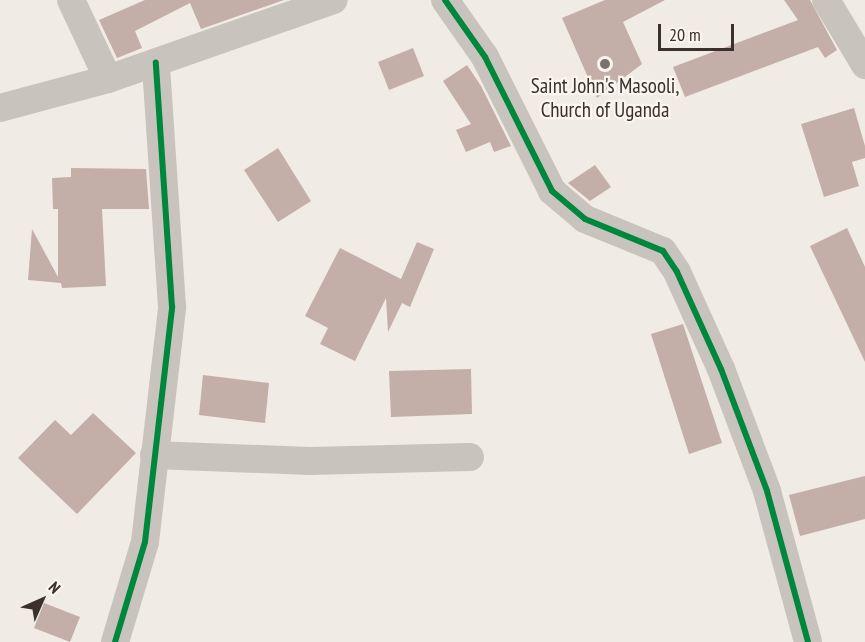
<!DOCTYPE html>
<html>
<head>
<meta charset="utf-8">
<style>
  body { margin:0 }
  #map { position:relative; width:865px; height:642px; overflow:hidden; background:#f0ebe5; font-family:"PT Sans Narrow",sans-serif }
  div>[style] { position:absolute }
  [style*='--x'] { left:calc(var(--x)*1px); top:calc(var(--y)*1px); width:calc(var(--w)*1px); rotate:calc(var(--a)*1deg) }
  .building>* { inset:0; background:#c3afa7 }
  .street>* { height:28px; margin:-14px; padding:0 14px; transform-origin:14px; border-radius:14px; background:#c9c3be }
  .cycleway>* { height:6px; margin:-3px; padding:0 3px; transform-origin:3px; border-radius:3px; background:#00873e }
  .dots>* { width:16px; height:16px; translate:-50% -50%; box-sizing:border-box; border:3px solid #fbf5ee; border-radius:50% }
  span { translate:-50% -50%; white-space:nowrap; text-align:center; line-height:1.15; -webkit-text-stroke:4.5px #fbf5ee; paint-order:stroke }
  .poi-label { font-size:21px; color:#3b302b }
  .north { position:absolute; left:12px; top:570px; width:60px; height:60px; -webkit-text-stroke:4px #fbf5ee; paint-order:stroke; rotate:45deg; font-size:16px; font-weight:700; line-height:24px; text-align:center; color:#3b302b }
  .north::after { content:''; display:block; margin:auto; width:21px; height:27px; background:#3b302b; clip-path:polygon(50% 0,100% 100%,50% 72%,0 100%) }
  .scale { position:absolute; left:658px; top:24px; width:76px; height:27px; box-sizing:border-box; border:3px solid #3b302b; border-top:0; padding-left:8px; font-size:18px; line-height:21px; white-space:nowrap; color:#3b302b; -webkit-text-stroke:4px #fbf5ee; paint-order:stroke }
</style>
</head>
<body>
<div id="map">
  <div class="building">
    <i style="clip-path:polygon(145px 0,284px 0,201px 29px,190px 3px,135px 31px,142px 48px,117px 58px,99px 20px)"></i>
    <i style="clip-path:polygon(605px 0,665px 0,623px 22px,642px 64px,597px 98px,562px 18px)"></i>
    <i style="clip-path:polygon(784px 0,810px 0,837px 50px,825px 58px,818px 47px,685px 97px,673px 67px,798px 20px)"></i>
    <i style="clip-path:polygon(413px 48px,424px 76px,389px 90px,378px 62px)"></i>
    <i style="clip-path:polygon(467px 65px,481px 86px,511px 146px,494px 152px,490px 142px,466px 152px,456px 130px,471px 124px,443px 81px)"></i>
    <i style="clip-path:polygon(854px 108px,865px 146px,865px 158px,852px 162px,859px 186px,824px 197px,801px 124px)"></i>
    <i style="clip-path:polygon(278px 148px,311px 201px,278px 222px,244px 170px)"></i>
    <i style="clip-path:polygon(595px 165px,611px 187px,590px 201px,568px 183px)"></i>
    <i style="clip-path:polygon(71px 168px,146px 169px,149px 209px,102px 209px,106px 286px,62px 288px,61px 283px,28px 280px,32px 229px,58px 277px,58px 209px,53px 209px,52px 178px,71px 177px)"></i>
    <i style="clip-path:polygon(847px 228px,865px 267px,865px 362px,810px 246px)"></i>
    <i style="clip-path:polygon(417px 242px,434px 249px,410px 307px,402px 303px,388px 332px,386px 298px,355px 361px,320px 344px,328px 328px,305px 316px,340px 248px,401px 279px)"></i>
    <i style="clip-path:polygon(683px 324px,722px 443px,689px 454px,651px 334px)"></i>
    <i style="clip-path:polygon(471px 369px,472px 414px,391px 417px,389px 371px)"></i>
    <i style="clip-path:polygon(203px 375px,269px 383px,265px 423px,199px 415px)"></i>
    <i style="clip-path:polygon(93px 413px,136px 453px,77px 514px,18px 458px,55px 420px,71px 435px)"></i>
    <i style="clip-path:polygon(865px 476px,865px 519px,800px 536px,789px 495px)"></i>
    <i style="clip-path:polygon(44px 603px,80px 617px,70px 642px,34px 628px)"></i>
  </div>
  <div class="street">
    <i style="--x:71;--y:0;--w:87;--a:64.9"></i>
    <i style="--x:445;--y:0;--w:70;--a:54.9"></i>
    <i style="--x:485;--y:57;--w:150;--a:63.4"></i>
    <i style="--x:552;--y:191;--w:43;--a:40.3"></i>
    <i style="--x:585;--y:219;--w:84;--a:22.3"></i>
    <i style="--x:663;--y:251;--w:25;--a:56"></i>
    <i style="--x:677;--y:272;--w:107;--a:65.6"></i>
    <i style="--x:721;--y:369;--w:130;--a:69.3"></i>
    <i style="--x:767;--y:491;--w:156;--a:74.8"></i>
    <i style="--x:826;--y:0;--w:76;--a:59"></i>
    <i style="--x:0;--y:108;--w:112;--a:-15"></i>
    <i style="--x:108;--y:79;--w:239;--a:-19.3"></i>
    <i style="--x:154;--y:455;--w:156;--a:2.2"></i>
    <i style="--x:310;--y:461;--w:160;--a:-1.4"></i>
    <i style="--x:115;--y:642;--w:104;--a:-73.3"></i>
    <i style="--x:145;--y:542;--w:237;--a:-83.4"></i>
    <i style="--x:172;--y:307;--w:245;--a:-93.8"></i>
  </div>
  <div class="cycleway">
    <i style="--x:445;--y:0;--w:70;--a:54.9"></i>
    <i style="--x:485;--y:57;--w:150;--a:63.4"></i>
    <i style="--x:552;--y:191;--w:43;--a:40.3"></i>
    <i style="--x:585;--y:219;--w:84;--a:22.3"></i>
    <i style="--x:663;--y:251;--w:25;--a:56"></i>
    <i style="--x:677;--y:272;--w:107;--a:65.6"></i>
    <i style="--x:721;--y:369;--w:130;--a:69.3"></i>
    <i style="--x:767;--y:491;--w:156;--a:74.8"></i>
    <i style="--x:115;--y:642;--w:104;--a:-73.3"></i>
    <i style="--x:145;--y:542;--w:237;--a:-83.4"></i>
    <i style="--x:172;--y:307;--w:245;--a:-93.8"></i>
  </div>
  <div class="dots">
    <i style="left:605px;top:64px;background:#7a716c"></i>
  </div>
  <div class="poi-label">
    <span style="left:605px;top:98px">Saint John's Masooli,<br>Church of Uganda</span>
  </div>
  <div class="north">N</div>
  <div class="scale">20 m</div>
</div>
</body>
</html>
